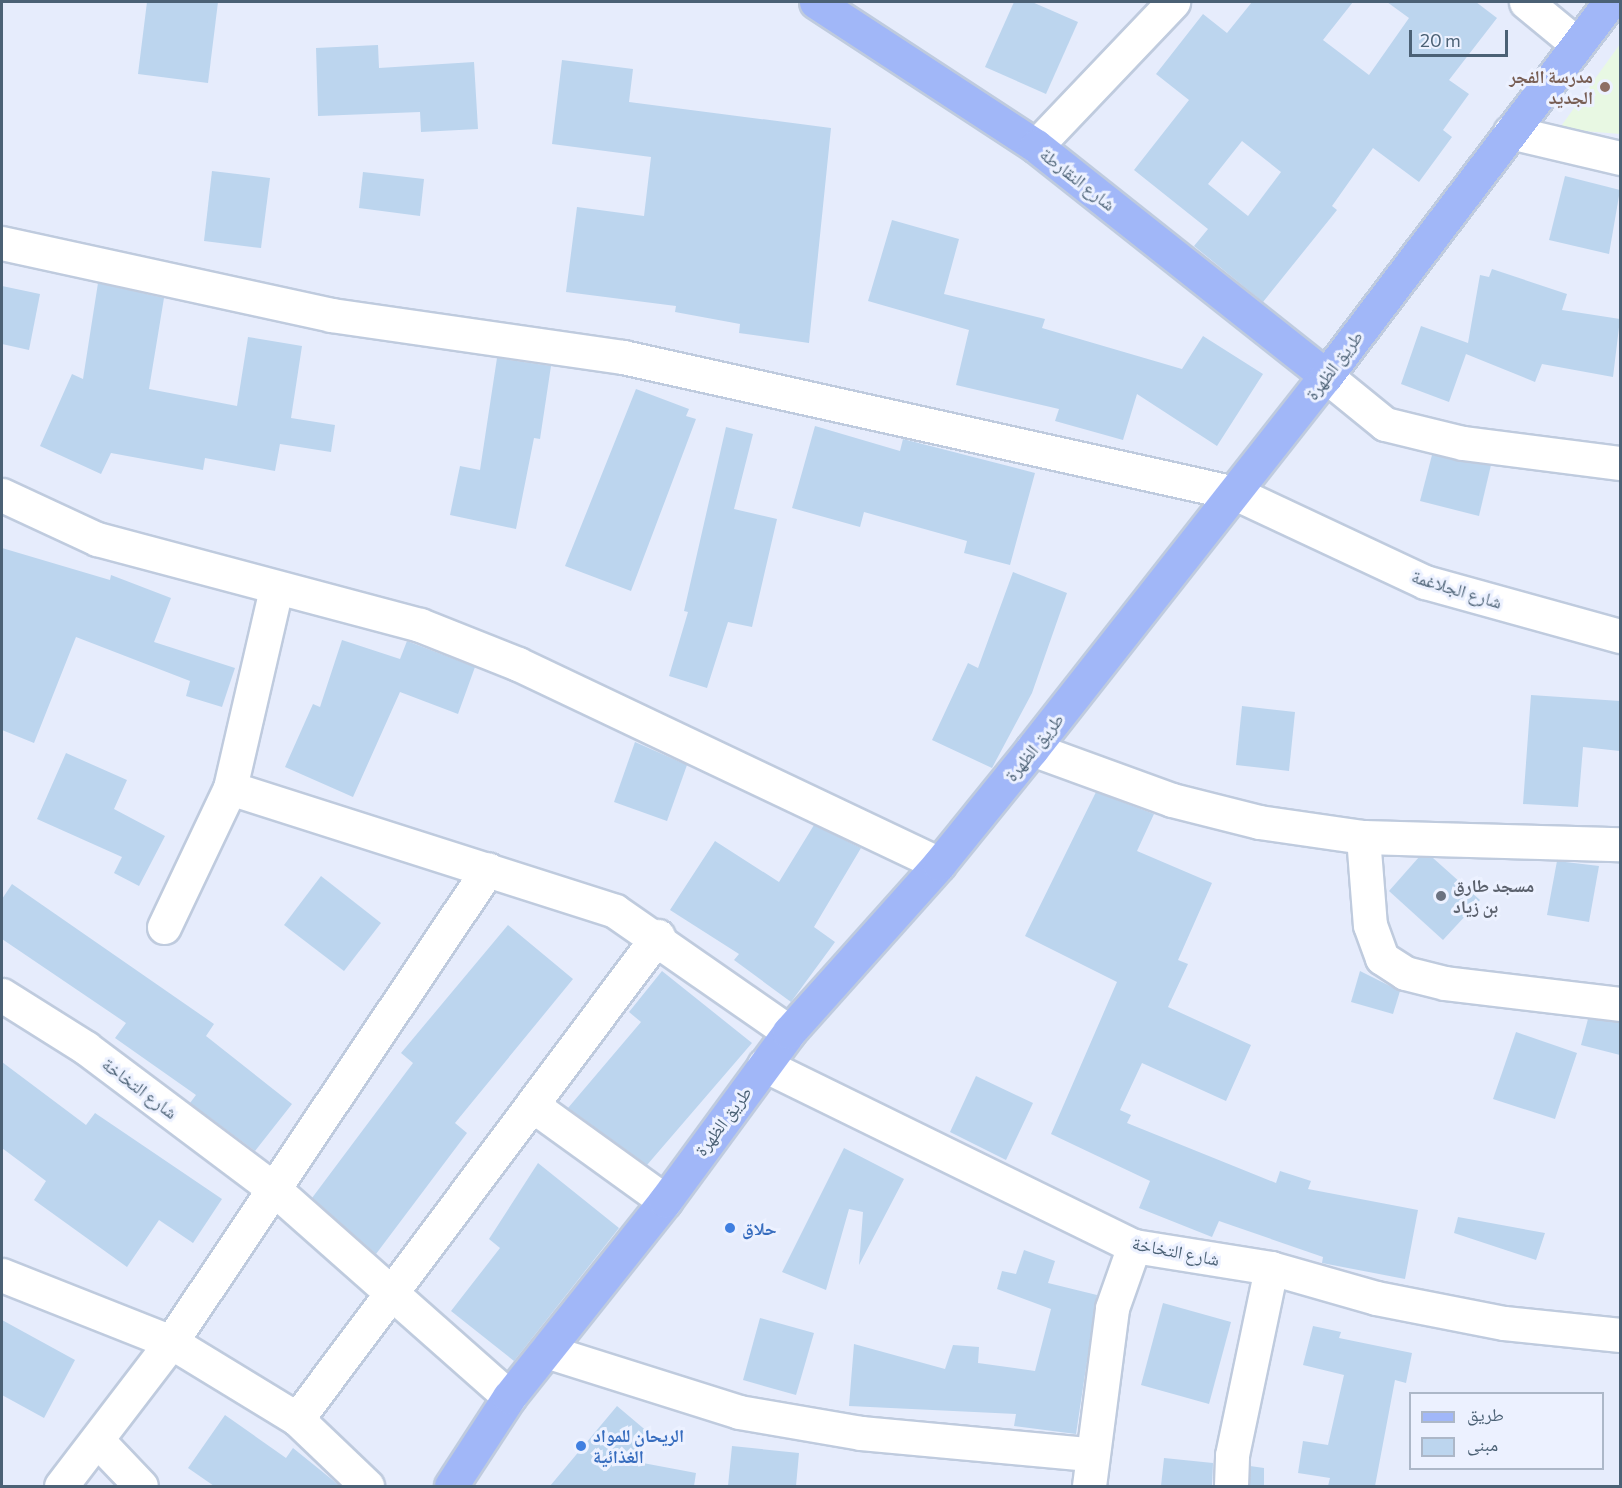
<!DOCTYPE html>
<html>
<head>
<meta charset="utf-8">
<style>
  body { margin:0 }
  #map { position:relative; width:1622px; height:1488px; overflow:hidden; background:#e6ecfc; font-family:Commissioner,"Noto Naskh Arabic",sans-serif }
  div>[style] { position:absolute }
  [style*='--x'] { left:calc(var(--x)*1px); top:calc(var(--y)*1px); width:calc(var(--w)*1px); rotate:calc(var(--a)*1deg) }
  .education>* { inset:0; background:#e8f8e3 }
  .building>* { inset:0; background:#bcd5ee }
  .roads { filter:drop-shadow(2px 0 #bfcbde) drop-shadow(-2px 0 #bfcbde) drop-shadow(0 2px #bfcbde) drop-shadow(0 -2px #bfcbde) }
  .street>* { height:33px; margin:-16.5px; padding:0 16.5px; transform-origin:16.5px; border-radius:16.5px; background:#fff }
  .primary>* { height:33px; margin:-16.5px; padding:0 16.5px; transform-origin:16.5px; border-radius:16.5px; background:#a1b7f8 }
  .dots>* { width:16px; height:16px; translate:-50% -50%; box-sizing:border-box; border:3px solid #ecf1ff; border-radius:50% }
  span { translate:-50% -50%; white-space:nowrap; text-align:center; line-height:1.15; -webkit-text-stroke:6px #ecf1ff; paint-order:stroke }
  .education-label { font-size:18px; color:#785e54; font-weight:700 }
  .right { translate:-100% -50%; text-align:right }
  .street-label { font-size:18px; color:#4b6175 }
  .worship-label { font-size:18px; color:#5b616d; font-weight:700 }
  .left { translate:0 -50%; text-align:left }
  .shop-label { font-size:18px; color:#366cbe; font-weight:700 }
  .frame { position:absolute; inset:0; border:3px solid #4b6175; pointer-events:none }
  .legend { position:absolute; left:1409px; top:1392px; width:195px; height:78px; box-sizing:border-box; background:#ecf1ff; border:2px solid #acb7c8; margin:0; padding:8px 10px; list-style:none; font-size:18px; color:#4b6175 }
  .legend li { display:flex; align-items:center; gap:12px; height:30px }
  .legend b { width:30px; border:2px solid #acb7c8 }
  .scale { position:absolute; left:1409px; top:30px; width:99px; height:27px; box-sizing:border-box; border:3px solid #4b6175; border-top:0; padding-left:8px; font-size:18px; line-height:21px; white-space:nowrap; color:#4b6175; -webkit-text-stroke:4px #ecf1ff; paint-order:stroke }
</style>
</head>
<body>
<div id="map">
  <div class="education">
    <i style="clip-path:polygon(1620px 44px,1620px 134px,1559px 129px)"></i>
  </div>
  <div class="building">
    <i style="clip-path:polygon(147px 2px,218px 2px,208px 83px,138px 74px)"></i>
    <i style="clip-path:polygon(1014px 2px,1032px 2px,1078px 22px,1046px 94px,985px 67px)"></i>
    <i style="clip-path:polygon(evenodd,1252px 2px,1353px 2px,1323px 40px,1369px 75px,1409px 18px,1387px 2px,1476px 2px,1497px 18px,1449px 80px,1469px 94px,1443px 130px,1452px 137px,1419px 182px,1373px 148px,1332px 206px,1337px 210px,1263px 302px,1194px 246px,1208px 229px,1134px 170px,1189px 100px,1156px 74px,1203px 14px,1227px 33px,1252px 2px,1242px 141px,1281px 172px,1248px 216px,1208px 184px,1242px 141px)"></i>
    <i style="clip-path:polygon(378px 45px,379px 68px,474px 62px,478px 129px,421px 132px,420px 112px,318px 116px,316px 48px)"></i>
    <i style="clip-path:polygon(562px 60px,633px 69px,629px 102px,831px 128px,809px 343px,739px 333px,740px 324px,675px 312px,676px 306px,566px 292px,577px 207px,644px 216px,651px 157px,552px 144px)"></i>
    <i style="clip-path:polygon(212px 171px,270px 178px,261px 248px,204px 241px)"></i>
    <i style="clip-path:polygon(363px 172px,424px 179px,420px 216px,359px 208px)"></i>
    <i style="clip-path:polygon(1565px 176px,1620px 190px,1609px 254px,1549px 240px)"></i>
    <i style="clip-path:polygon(892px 220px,959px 239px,944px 294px,1045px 319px,1042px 328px,1182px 369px,1203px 336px,1263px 374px,1217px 446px,1137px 394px,1123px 440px,1055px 421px,1059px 409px,956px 385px,969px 330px,868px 301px)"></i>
    <i style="clip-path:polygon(1492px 269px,1567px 294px,1562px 310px,1620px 319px,1613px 377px,1542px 364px,1535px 382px,1466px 354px,1449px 402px,1401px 384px,1421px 326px,1468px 343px,1480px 275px,1489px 277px)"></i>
    <i style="clip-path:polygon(98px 283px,164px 298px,149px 389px,237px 406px,248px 337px,302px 346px,291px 418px,335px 425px,331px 452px,280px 444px,275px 471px,205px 458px,203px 470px,111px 453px,101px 474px,40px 446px,72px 374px,83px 379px)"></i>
    <i style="clip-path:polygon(2px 286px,40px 294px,29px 350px,2px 344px)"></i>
    <i style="clip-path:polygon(497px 358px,551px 366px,540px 439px,534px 438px,516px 529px,450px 515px,460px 466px,480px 470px)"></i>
    <i style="clip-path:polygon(636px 389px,689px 409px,686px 416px,696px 419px,631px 591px,565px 566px)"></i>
    <i style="clip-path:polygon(815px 426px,900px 451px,903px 439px,1035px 473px,1010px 565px,964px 553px,967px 541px,864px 512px,860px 527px,792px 508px)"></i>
    <i style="clip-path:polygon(726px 427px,753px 434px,734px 509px,777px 519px,752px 627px,728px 622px,707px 688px,669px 676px,688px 612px,684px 611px)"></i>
    <i style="clip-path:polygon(1432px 455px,1491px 465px,1479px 516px,1420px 501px)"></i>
    <i style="clip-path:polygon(2px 548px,110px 580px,111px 575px,171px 598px,154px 642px,235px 668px,222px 707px,186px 696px,190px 681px,76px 637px,34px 743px,2px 730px)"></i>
    <i style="clip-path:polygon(1013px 572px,1067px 593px,1032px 693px,992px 768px,932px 740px,968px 663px,978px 668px)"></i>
    <i style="clip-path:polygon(342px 640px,400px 659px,407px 641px,475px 667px,458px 714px,400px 692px,353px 797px,285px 767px,313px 704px,320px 707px)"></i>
    <i style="clip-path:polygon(1531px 695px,1620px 701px,1620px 751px,1583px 747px,1578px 807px,1523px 804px)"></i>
    <i style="clip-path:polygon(1242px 706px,1295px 712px,1289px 771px,1236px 765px)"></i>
    <i style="clip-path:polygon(635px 742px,687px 765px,667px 821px,614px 802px)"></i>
    <i style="clip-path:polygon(66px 753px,127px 780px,114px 809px,165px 836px,139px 886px,114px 873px,122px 857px,37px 819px)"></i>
    <i style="clip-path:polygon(1096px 792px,1154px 814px,1137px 851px,1212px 883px,1178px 960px,1188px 964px,1168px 1007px,1251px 1045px,1226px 1101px,1142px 1063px,1120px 1110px,1131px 1115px,1127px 1123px,1276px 1183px,1280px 1171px,1311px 1181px,1308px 1189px,1418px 1210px,1405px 1279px,1322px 1263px,1323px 1257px,1219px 1221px,1212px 1237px,1139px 1208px,1150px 1181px,1051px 1134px,1117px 982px,1025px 936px)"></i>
    <i style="clip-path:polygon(814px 825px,861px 848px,814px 927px,835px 942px,791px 1002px,734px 960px,739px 954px,670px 910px,715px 841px,779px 882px)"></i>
    <i style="clip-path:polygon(1419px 857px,1433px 858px,1480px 900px,1443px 940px,1389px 891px)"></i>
    <i style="clip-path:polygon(1557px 861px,1599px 866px,1589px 922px,1547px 915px)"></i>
    <i style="clip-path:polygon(321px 876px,381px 923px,344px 971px,284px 925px)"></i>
    <i style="clip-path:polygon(12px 884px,214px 1024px,206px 1036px,292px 1104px,255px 1151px,190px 1103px,196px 1095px,115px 1038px,126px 1023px,2px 939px,2px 899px)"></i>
    <i style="clip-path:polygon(508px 925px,573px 979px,455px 1123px,467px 1133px,376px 1254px,312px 1198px,413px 1063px,401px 1053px)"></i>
    <i style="clip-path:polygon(662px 971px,752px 1043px,647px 1165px,568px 1108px,641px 1022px,629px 1012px)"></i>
    <i style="clip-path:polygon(1360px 971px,1400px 991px,1393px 1014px,1351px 1002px)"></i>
    <i style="clip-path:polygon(1588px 1019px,1620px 1022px,1620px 1055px,1581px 1045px)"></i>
    <i style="clip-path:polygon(1516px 1032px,1577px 1053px,1555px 1119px,1493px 1099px)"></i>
    <i style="clip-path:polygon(2px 1062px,86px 1125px,95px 1113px,222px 1199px,193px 1243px,159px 1220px,127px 1267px,34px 1200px,46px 1181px,2px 1148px)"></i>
    <i style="clip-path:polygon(976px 1076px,1033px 1103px,1006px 1160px,950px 1132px)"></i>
    <i style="clip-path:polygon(844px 1148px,904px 1179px,859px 1265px,863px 1212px,849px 1209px,826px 1290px,782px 1272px)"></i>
    <i style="clip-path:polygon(538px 1163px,619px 1228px,514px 1361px,451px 1311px,500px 1248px,489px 1239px)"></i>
    <i style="clip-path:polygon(1458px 1217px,1545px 1233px,1536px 1260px,1454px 1233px)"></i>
    <i style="clip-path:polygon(1024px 1250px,1055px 1261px,1048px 1283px,1097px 1295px,1076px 1434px,1014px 1426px,1016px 1414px,849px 1406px,854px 1344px,945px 1369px,953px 1345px,979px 1347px,978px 1363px,1035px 1371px,1051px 1309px,997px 1289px,1002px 1271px,1016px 1274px)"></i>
    <i style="clip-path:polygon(1163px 1303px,1231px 1322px,1209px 1404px,1141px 1385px)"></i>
    <i style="clip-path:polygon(760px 1318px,814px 1333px,796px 1395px,743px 1380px)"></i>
    <i style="clip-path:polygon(2px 1320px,75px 1360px,44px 1418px,2px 1395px)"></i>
    <i style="clip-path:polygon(1313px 1326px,1341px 1332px,1339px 1338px,1412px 1353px,1406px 1383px,1395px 1380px,1375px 1486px,1328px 1486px,1330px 1478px,1298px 1473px,1303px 1441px,1328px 1445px,1344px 1375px,1303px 1365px)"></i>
    <i style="clip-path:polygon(617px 1406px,649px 1433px,627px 1460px,696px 1473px,694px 1486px,550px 1486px)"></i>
    <i style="clip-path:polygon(225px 1415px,286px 1458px,293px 1448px,340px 1486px,214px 1486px,188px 1468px)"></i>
    <i style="clip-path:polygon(732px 1446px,799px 1453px,796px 1486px,728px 1486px)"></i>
    <i style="clip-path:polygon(1164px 1458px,1213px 1463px,1212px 1486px,1161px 1486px)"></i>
    <i style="clip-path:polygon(1250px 1466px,1264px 1468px,1264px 1486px,1250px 1486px)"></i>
  </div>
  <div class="roads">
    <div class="street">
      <i style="--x:1526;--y:2;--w:66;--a:39.5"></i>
      <i style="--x:1510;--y:132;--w:113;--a:13.3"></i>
      <i style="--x:1036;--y:146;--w:199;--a:-46.4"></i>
      <i style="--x:2;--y:243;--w:337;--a:12.3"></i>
      <i style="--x:331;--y:315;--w:295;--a:8.2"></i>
      <i style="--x:623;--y:357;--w:627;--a:12.53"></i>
      <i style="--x:1235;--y:493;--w:210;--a:25.1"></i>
      <i style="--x:1425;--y:582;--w:202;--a:15.5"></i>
      <i style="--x:1326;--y:376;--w:76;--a:39.1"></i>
      <i style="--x:1385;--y:424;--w:80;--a:13.7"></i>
      <i style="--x:1463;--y:443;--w:158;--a:7.3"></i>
      <i style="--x:2;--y:495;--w:105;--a:24.9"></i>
      <i style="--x:97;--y:539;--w:334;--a:14.9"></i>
      <i style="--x:420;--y:625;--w:105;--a:21.7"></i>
      <i style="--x:518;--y:664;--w:466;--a:25.4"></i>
      <i style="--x:1032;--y:749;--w:149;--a:20"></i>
      <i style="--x:1172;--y:800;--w:90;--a:14.2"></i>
      <i style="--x:1259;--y:822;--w:105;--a:8.2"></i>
      <i style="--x:1363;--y:837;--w:257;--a:1.6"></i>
      <i style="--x:230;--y:788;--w:404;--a:17.7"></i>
      <i style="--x:615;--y:911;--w:212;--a:34.8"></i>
      <i style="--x:1363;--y:837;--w:88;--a:85.5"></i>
      <i style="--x:1370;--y:925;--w:35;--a:70"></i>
      <i style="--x:1382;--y:958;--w:27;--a:33"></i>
      <i style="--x:1405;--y:973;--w:41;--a:14"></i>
      <i style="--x:1445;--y:983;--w:176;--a:6.8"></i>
      <i style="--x:164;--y:927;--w:154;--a:-64.6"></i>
      <i style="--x:230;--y:788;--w:205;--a:-77"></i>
      <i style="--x:2;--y:995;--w:99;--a:32.2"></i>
      <i style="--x:86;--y:1048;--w:235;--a:36.9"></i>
      <i style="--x:274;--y:1189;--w:314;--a:41.5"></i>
      <i style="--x:764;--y:1065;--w:412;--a:26.1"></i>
      <i style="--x:1134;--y:1246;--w:139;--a:9.1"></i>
      <i style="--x:1271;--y:1268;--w:109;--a:15.9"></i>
      <i style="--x:1376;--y:1298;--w:130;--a:11.1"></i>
      <i style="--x:1504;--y:1323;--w:117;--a:5.9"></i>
      <i style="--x:532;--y:1105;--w:164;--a:35.8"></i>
      <i style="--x:2;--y:1275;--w:182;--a:21.6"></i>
      <i style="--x:171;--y:1342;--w:148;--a:31.4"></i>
      <i style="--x:297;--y:1419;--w:97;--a:43.7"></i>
      <i style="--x:546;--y:1351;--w:202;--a:17.5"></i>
      <i style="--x:739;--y:1412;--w:124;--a:9.8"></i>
      <i style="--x:861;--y:1433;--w:229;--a:5.3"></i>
      <i style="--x:297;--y:1419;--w:603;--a:-53.23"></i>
      <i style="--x:98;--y:1441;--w:62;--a:46.3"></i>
      <i style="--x:61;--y:1486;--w:181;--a:-52.6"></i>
      <i style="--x:171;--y:1342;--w:569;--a:-56.17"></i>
      <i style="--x:1089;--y:1486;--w:179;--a:-82.6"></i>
      <i style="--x:1112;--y:1308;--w:66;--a:-70.5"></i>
      <i style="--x:1231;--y:1486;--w:31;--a:-88"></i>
      <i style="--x:1232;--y:1455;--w:191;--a:-78.2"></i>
    </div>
    <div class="primary">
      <i style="--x:816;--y:2;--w:263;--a:33.2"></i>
      <i style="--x:1036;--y:146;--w:370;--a:38.4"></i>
      <i style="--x:451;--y:1486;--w:106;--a:-56.9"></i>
      <i style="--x:509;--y:1397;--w:251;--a:-51.5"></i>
      <i style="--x:665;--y:1201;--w:210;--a:-53.7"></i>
      <i style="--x:789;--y:1032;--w:225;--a:-48.2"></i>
      <i style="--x:939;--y:864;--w:148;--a:-51"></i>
      <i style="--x:1032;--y:749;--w:475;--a:-51.8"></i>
      <i style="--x:1326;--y:376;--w:470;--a:-52.8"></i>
    </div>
  </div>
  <div class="dots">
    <i style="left:1605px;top:87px;background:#8d6e63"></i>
    <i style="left:1441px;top:896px;background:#6b7280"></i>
    <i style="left:730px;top:1228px;background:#3f7fe0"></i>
    <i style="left:581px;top:1446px;background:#3f7fe0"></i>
  </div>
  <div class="education-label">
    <span class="right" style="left:1593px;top:87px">مدرسة الفجر<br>الجديد</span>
  </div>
  <div class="street-label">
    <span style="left:1078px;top:179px;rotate:38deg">شارع النقارطة</span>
    <span style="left:1334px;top:365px;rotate:-53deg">طريق الظهرة</span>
    <span style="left:1457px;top:589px;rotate:17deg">شارع الجلاغمة</span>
    <span style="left:1034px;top:747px;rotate:-51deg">طريق الظهرة</span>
    <span style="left:140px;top:1088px;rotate:37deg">شارع التخاخة</span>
    <span style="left:723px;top:1121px;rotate:-53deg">طريق الظهرة</span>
    <span style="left:1176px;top:1251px;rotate:11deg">شارع التخاخة</span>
  </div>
  <div class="worship-label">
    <span class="left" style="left:1453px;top:896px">مسجد طارق<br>بن زياد</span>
  </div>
  <div class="shop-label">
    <span class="left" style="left:742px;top:1228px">حلاق</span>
    <span class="left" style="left:593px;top:1446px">الريحان للمواد<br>الغذائية</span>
  </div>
  <div class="frame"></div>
  <ul class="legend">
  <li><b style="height:8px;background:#a1b7f8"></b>طريق</li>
  <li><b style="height:16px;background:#bcd5ee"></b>مبنى</li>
  </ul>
  <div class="scale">20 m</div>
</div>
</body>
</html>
